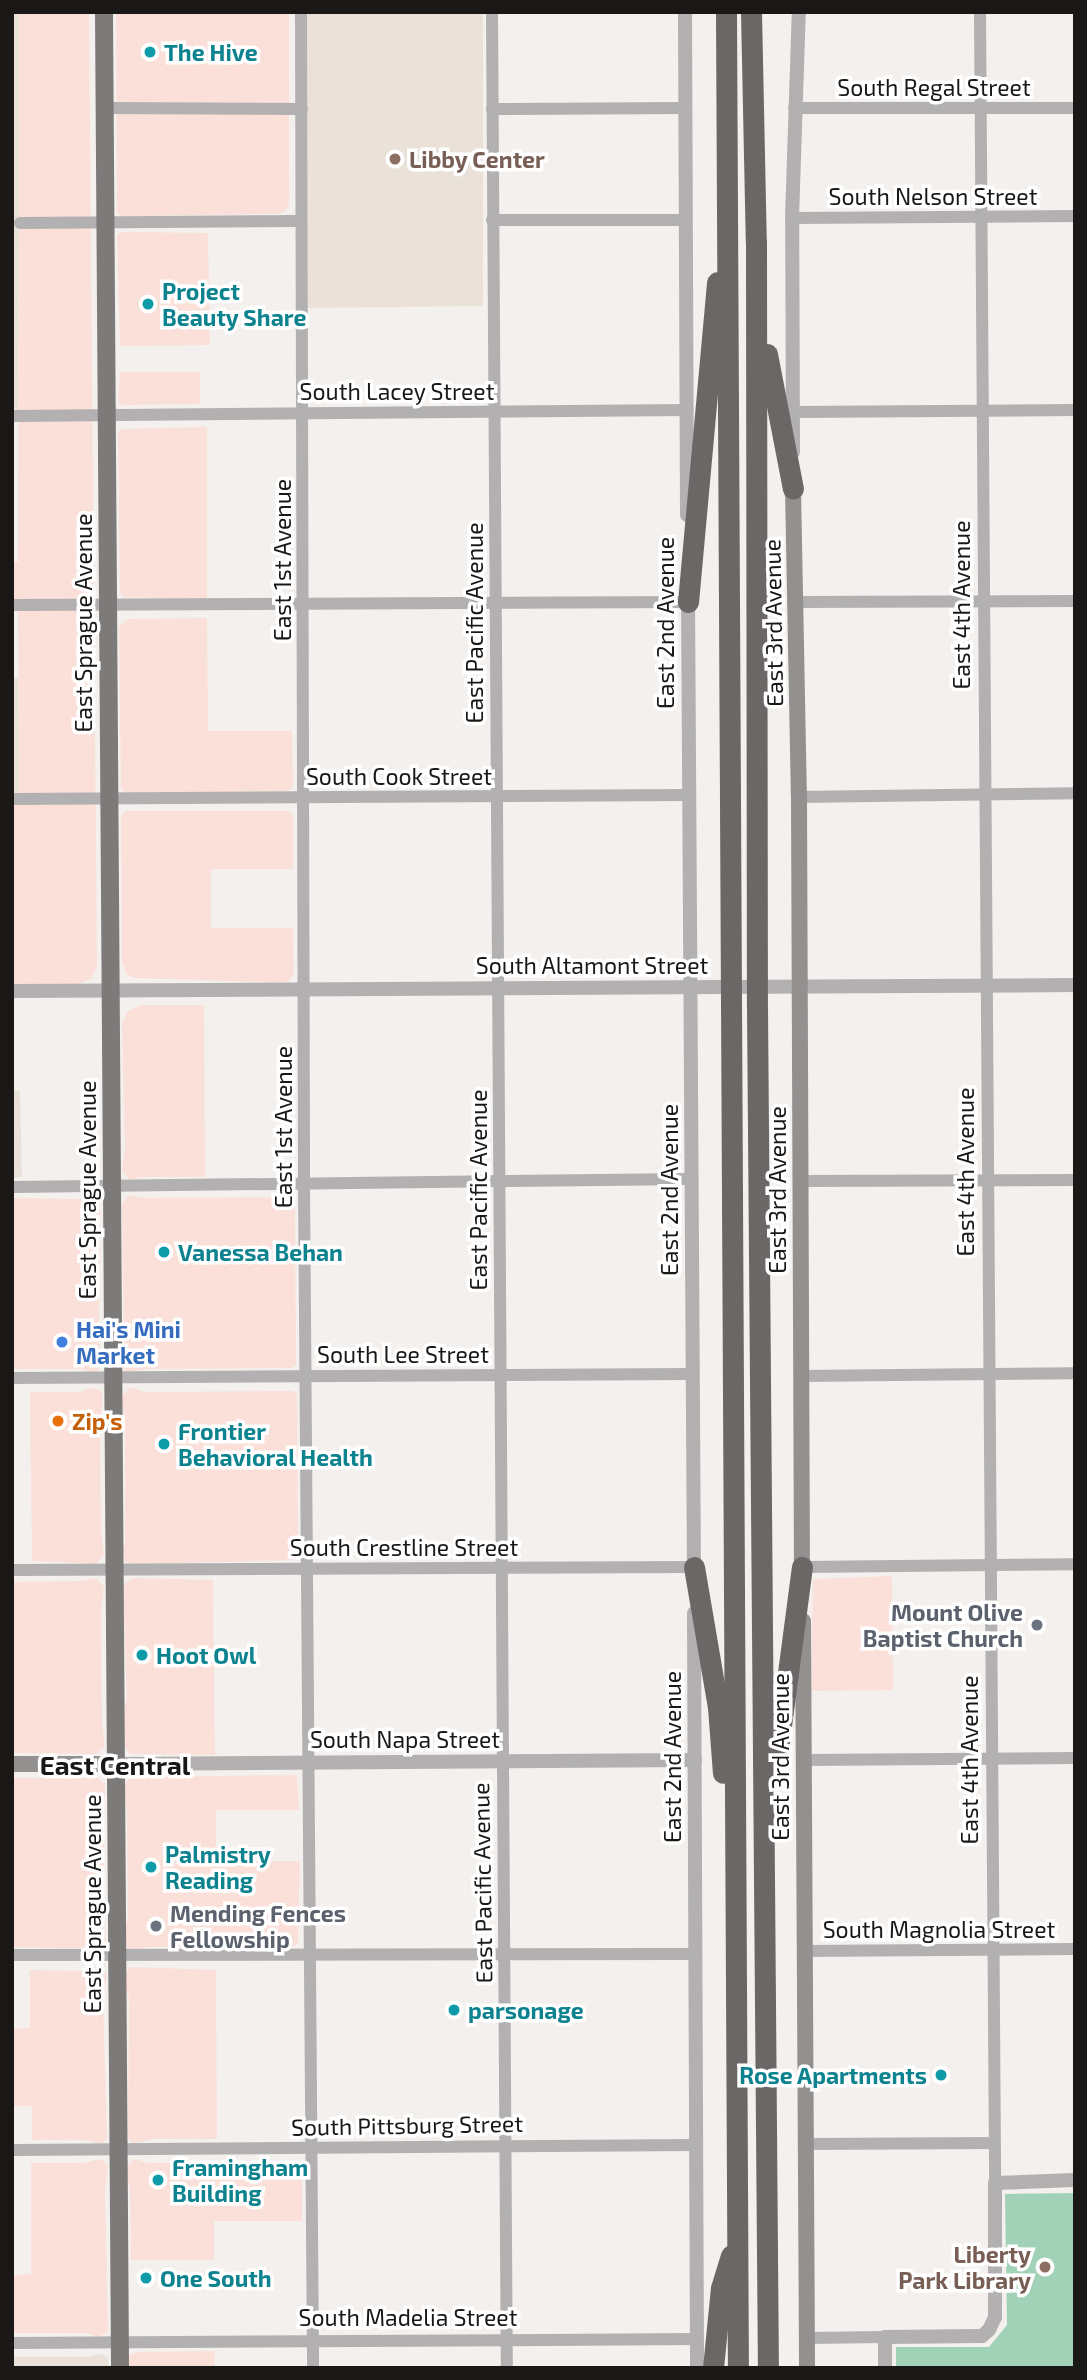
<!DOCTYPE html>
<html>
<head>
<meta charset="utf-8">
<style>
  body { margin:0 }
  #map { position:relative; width:1087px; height:2380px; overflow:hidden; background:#f3f0ed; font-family:"Exo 2",sans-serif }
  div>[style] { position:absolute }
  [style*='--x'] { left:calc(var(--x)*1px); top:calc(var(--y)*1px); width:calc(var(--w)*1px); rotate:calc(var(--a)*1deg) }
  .commercial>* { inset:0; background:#fae0d9 }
  .built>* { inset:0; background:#eae2d9 }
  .green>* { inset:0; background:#a1d2b8 }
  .minor>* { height:12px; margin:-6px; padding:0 6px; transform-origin:6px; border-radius:6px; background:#b2b0b0 }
  .tertiary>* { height:14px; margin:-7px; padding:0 7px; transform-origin:7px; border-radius:7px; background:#b2b0b0 }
  .secondary>* { height:16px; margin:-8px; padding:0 8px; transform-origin:8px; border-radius:8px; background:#939190 }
  .primary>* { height:18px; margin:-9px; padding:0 9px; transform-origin:9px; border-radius:9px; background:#7d7a7a }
  .motorway>* { height:21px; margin:-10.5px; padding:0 10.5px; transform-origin:10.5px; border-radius:10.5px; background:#6b6766 }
  .dots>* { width:19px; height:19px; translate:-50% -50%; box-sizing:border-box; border:4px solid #fff; border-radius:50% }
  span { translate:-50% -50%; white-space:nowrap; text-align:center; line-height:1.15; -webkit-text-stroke:7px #fff; paint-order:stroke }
  .culture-label { font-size:23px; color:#0d838f; font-weight:700 }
  .left { translate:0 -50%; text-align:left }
  .right { translate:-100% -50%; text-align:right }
  .street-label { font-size:23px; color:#191817 }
  .education-label { font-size:23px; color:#785e54; font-weight:700 }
  .shop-label { font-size:23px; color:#366cbe; font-weight:700 }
  .food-label { font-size:23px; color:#c56008; font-weight:700 }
  .worship-label { font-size:23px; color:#5b616d; font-weight:700 }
  .quarter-label { font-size:26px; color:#191817; font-weight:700 }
  .frame { position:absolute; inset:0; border:14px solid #191817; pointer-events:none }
</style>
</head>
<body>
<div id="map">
  <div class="commercial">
    <i style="clip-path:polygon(19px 12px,89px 12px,97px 967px,91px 979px,75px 985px,12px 985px,12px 792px,19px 791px,18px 600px,12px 599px,12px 562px,18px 562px)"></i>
    <i style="clip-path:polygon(116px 12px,289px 12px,289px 205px,285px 211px,278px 214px,122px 216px,117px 213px)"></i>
    <i style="clip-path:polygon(121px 232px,208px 233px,210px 345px,120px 346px,117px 235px)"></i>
    <i style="clip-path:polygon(120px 372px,200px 372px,200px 404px,122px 405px,118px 401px)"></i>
    <i style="clip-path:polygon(207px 427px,207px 600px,123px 597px,120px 591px,118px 432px,122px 429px)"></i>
    <i style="clip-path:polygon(207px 618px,208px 731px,292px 731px,293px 786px,289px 791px,126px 793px,121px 789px,119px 627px,128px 619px)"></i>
    <i style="clip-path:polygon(126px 811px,288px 811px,293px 815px,293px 869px,211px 869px,211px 928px,293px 928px,294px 973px,290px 980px,285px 983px,136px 978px,127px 975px,122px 962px,121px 815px)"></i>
    <i style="clip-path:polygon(141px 1005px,204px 1005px,205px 1177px,143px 1177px,130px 1180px,122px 1171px,125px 1147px,122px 1024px,128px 1011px)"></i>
    <i style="clip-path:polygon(92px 1195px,100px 1203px,99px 1341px,103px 1365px,95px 1373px,82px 1369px,12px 1369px,12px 1198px,79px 1199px)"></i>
    <i style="clip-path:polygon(129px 1195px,143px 1198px,286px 1197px,292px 1200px,295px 1206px,296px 1365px,292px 1368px,145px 1369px,128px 1373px,124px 1370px,121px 1364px,124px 1341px,122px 1204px)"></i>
    <i style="clip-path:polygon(130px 1387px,144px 1392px,292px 1391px,297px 1395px,298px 1555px,293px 1560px,132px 1564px,126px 1562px,122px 1552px,125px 1544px,125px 1421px,121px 1397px)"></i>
    <i style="clip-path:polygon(90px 1388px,100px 1390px,103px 1396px,100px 1421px,101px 1532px,104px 1554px,96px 1564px,32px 1561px,30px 1392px,80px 1392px)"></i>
    <i style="clip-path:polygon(892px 1576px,893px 1690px,811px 1691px,813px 1579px)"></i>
    <i style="clip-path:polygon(96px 1578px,104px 1587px,101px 1611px,102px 1721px,105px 1746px,96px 1754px,12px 1753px,12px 1582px,82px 1581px)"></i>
    <i style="clip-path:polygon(133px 1578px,213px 1580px,215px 1755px,130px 1754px,124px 1746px,124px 1709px,127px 1699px,123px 1585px)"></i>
    <i style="clip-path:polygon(297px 1775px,299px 1810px,216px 1810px,216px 1861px,300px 1861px,298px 1943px,293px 1946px,147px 1947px,139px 1951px,127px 1948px,124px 1929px,128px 1919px,127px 1810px,123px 1795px,127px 1781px,135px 1777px)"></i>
    <i style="clip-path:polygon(12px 1778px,97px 1778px,105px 1783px,103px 1918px,106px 1941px,103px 1949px,12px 1947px)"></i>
    <i style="clip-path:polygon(96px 1966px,102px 1968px,107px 1976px,103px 1998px,107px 2138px,101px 2144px,83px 2140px,32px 2140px,32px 2106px,12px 2106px,12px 2029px,30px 2028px,30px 1970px,84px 1971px)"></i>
    <i style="clip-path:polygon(130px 1967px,216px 1970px,217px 2139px,151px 2139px,133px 2144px,128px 2138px,129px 1998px,125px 1988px,126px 1972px)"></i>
    <i style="clip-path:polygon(134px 2159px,149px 2163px,298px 2163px,302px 2167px,302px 2221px,214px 2221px,214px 2260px,131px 2260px,130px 2191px,126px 2168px)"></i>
    <i style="clip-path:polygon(95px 2160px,102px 2160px,108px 2166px,105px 2192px,108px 2332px,98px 2337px,86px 2333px,12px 2333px,12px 2275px,31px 2274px,31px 2163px,84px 2163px)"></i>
    <i style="clip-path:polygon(215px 2351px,214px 2368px,127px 2368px,130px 2355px,137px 2352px)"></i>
  </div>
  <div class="built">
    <i style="clip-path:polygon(12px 12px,19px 12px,18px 409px,12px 409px)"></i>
    <i style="clip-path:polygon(307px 12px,483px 12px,483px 306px,308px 308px)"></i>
    <i style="clip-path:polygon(18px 678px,19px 792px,12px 792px,12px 679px)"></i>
    <i style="clip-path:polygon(12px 1090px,20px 1091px,22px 1177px,12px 1177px)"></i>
    <i style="clip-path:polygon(102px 2354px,108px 2358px,109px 2368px,12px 2368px,12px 2357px,85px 2357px)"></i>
  </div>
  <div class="green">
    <i style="clip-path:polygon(1075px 2193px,1075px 2368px,896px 2368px,896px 2347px,989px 2347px,1007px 2325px,1005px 2194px)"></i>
  </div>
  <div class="minor">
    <i style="--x:301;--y:12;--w:1174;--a:89.85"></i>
    <i style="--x:304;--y:1186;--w:1182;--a:89.56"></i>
    <i style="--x:492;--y:12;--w:2356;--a:89.64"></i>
    <i style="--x:980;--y:12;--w:2171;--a:89.6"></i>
    <i style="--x:105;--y:108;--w:197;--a:0.3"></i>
    <i style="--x:794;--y:108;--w:281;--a:0"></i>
    <i style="--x:492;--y:109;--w:193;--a:-0.3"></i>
    <i style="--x:792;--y:218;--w:283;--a:-0.4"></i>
    <i style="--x:492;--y:220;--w:192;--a:0"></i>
    <i style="--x:20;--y:223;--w:281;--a:-0.4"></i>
    <i style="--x:793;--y:412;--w:282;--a:-0.4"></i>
    <i style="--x:12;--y:416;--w:675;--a:-0.51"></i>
    <i style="--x:795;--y:602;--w:280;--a:-0.2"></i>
    <i style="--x:12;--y:605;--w:676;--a:-0.25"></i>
    <i style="--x:799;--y:797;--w:276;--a:-0.8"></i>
    <i style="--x:12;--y:799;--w:677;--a:-0.34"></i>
    <i style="--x:800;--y:1181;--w:275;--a:-0.2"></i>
    <i style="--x:12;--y:1187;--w:679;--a:-0.68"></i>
    <i style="--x:801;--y:1376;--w:274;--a:-0.6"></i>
    <i style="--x:12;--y:1378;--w:680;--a:-0.34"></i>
    <i style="--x:802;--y:1567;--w:273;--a:-0.6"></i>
    <i style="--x:12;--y:1570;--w:682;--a:-0.25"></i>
    <i style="--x:803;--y:1760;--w:272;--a:-0.4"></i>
    <i style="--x:803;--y:1951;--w:272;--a:-0.4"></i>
    <i style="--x:12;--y:1955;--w:683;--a:-0.08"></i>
    <i style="--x:806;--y:2144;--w:188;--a:-0.3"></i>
    <i style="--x:12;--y:2150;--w:685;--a:-0.42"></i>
    <i style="--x:807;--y:2338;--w:78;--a:-0.7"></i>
    <i style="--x:12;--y:2343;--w:685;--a:-0.33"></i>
  </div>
  <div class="tertiary">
    <i style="--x:685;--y:12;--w:503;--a:89.77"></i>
    <i style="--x:793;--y:452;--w:234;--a:-90.2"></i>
    <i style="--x:792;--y:218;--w:206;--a:-88.1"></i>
    <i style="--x:688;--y:595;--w:980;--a:89.65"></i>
    <i style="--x:12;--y:991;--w:1063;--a:-0.32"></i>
    <i style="--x:694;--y:1613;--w:755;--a:89.77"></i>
    <i style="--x:116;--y:1764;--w:579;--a:-0.4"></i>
    <i style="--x:885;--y:2368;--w:31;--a:-90"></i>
    <i style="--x:885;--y:2337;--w:97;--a:-0.6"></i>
    <i style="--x:982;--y:2336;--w:9;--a:-41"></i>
    <i style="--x:989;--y:2330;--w:14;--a:-65"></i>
    <i style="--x:995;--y:2317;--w:134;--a:-90"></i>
    <i style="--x:995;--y:2183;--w:80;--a:-2.1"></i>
  </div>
  <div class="secondary">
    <i style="--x:793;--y:489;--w:308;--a:88.9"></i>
    <i style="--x:799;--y:797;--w:781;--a:89.78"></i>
    <i style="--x:803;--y:1621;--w:747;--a:89.69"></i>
    <i style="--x:12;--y:1764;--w:104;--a:0"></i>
  </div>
  <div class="primary">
    <i style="--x:104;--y:12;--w:2356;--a:89.61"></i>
  </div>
  <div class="motorway">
    <i style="--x:726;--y:12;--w:2356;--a:89.71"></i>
    <i style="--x:751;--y:12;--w:230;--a:88.8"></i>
    <i style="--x:756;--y:242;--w:765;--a:89.93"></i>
    <i style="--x:757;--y:1007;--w:1361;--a:89.54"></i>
    <i style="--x:767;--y:354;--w:137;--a:79.1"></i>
    <i style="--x:688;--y:602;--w:321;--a:-84.8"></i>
    <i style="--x:694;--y:1567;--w:142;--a:80.3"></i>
    <i style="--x:718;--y:1707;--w:66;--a:85.7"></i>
    <i style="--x:774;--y:1779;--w:214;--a:-82.5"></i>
    <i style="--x:713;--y:2368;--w:80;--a:-84.3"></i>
    <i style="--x:721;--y:2288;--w:34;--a:-73"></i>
  </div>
  <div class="dots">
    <i style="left:150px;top:52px;background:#0f9aa8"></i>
    <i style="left:395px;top:159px;background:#8d6e63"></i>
    <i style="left:148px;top:304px;background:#0f9aa8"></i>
    <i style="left:164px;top:1252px;background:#0f9aa8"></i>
    <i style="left:62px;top:1342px;background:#3f7fe0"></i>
    <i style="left:58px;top:1421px;background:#e8710a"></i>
    <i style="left:164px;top:1444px;background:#0f9aa8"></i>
    <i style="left:1037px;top:1625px;background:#6b7280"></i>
    <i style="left:142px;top:1655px;background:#0f9aa8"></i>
    <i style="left:151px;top:1867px;background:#0f9aa8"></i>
    <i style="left:156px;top:1926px;background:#6b7280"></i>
    <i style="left:454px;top:2010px;background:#0f9aa8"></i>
    <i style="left:941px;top:2075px;background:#0f9aa8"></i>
    <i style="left:158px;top:2180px;background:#0f9aa8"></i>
    <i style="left:1045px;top:2267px;background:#8d6e63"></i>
    <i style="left:146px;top:2278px;background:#0f9aa8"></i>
  </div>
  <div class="culture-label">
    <span class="left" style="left:164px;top:52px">The Hive</span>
    <span class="left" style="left:162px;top:304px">Project<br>Beauty Share</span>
    <span class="left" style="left:178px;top:1252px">Vanessa Behan</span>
    <span class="left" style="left:178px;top:1444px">Frontier<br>Behavioral Health</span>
    <span class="left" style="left:156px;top:1655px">Hoot Owl</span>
    <span class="left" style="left:165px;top:1867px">Palmistry<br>Reading</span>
    <span class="left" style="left:468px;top:2010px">parsonage</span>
    <span class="right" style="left:927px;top:2075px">Rose Apartments</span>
    <span class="left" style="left:172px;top:2180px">Framingham<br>Building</span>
    <span class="left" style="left:160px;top:2278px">One South</span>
  </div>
  <div class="street-label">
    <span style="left:934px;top:87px">South Regal Street</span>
    <span style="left:933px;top:196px">South Nelson Street</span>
    <span style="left:397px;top:391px">South Lacey Street</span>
    <span style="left:282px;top:560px;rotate:-90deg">East 1st Avenue</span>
    <span style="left:961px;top:605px;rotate:-90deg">East 4th Avenue</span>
    <span style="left:83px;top:623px;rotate:-90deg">East Sprague Avenue</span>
    <span style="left:474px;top:623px;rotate:-90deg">East Pacific Avenue</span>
    <span style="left:665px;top:623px;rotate:-90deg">East 2nd Avenue</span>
    <span style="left:773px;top:623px;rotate:-91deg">East 3rd Avenue</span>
    <span style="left:399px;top:776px">South Cook Street</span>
    <span style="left:592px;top:965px">South Altamont Street</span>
    <span style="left:283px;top:1127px;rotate:-90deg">East 1st Avenue</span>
    <span style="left:965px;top:1172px;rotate:-90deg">East 4th Avenue</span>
    <span style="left:87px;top:1190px;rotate:-90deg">East Sprague Avenue</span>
    <span style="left:478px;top:1190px;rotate:-90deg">East Pacific Avenue</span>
    <span style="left:669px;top:1190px;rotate:-90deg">East 2nd Avenue</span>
    <span style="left:777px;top:1190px;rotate:-90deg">East 3rd Avenue</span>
    <span style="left:403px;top:1354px">South Lee Street</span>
    <span style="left:404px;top:1547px">South Crestline Street</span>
    <span style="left:405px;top:1739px">South Napa Street</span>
    <span style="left:672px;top:1757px;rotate:-90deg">East 2nd Avenue</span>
    <span style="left:780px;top:1757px;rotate:-90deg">East 3rd Avenue</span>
    <span style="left:969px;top:1760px;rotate:-90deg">East 4th Avenue</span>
    <span style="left:482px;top:1883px;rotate:-91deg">East Pacific Avenue</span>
    <span style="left:92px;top:1904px;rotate:-90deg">East Sprague Avenue</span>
    <span style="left:939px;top:1929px">South Magnolia Street</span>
    <span style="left:407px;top:2125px;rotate:-1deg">South Pittsburg Street</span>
    <span style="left:408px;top:2317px">South Madelia Street</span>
  </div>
  <div class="education-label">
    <span class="left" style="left:409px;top:159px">Libby Center</span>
    <span class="right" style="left:1031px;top:2267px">Liberty<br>Park Library</span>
  </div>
  <div class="shop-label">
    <span class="left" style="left:76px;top:1342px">Hai's Mini<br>Market</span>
  </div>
  <div class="food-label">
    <span class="left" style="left:72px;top:1421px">Zip's</span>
  </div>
  <div class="worship-label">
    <span class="right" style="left:1023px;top:1625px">Mount Olive<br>Baptist Church</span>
    <span class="left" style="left:170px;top:1926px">Mending Fences<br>Fellowship</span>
  </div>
  <div class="quarter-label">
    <span style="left:115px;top:1765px">East Central</span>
  </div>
  <div class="frame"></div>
</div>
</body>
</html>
